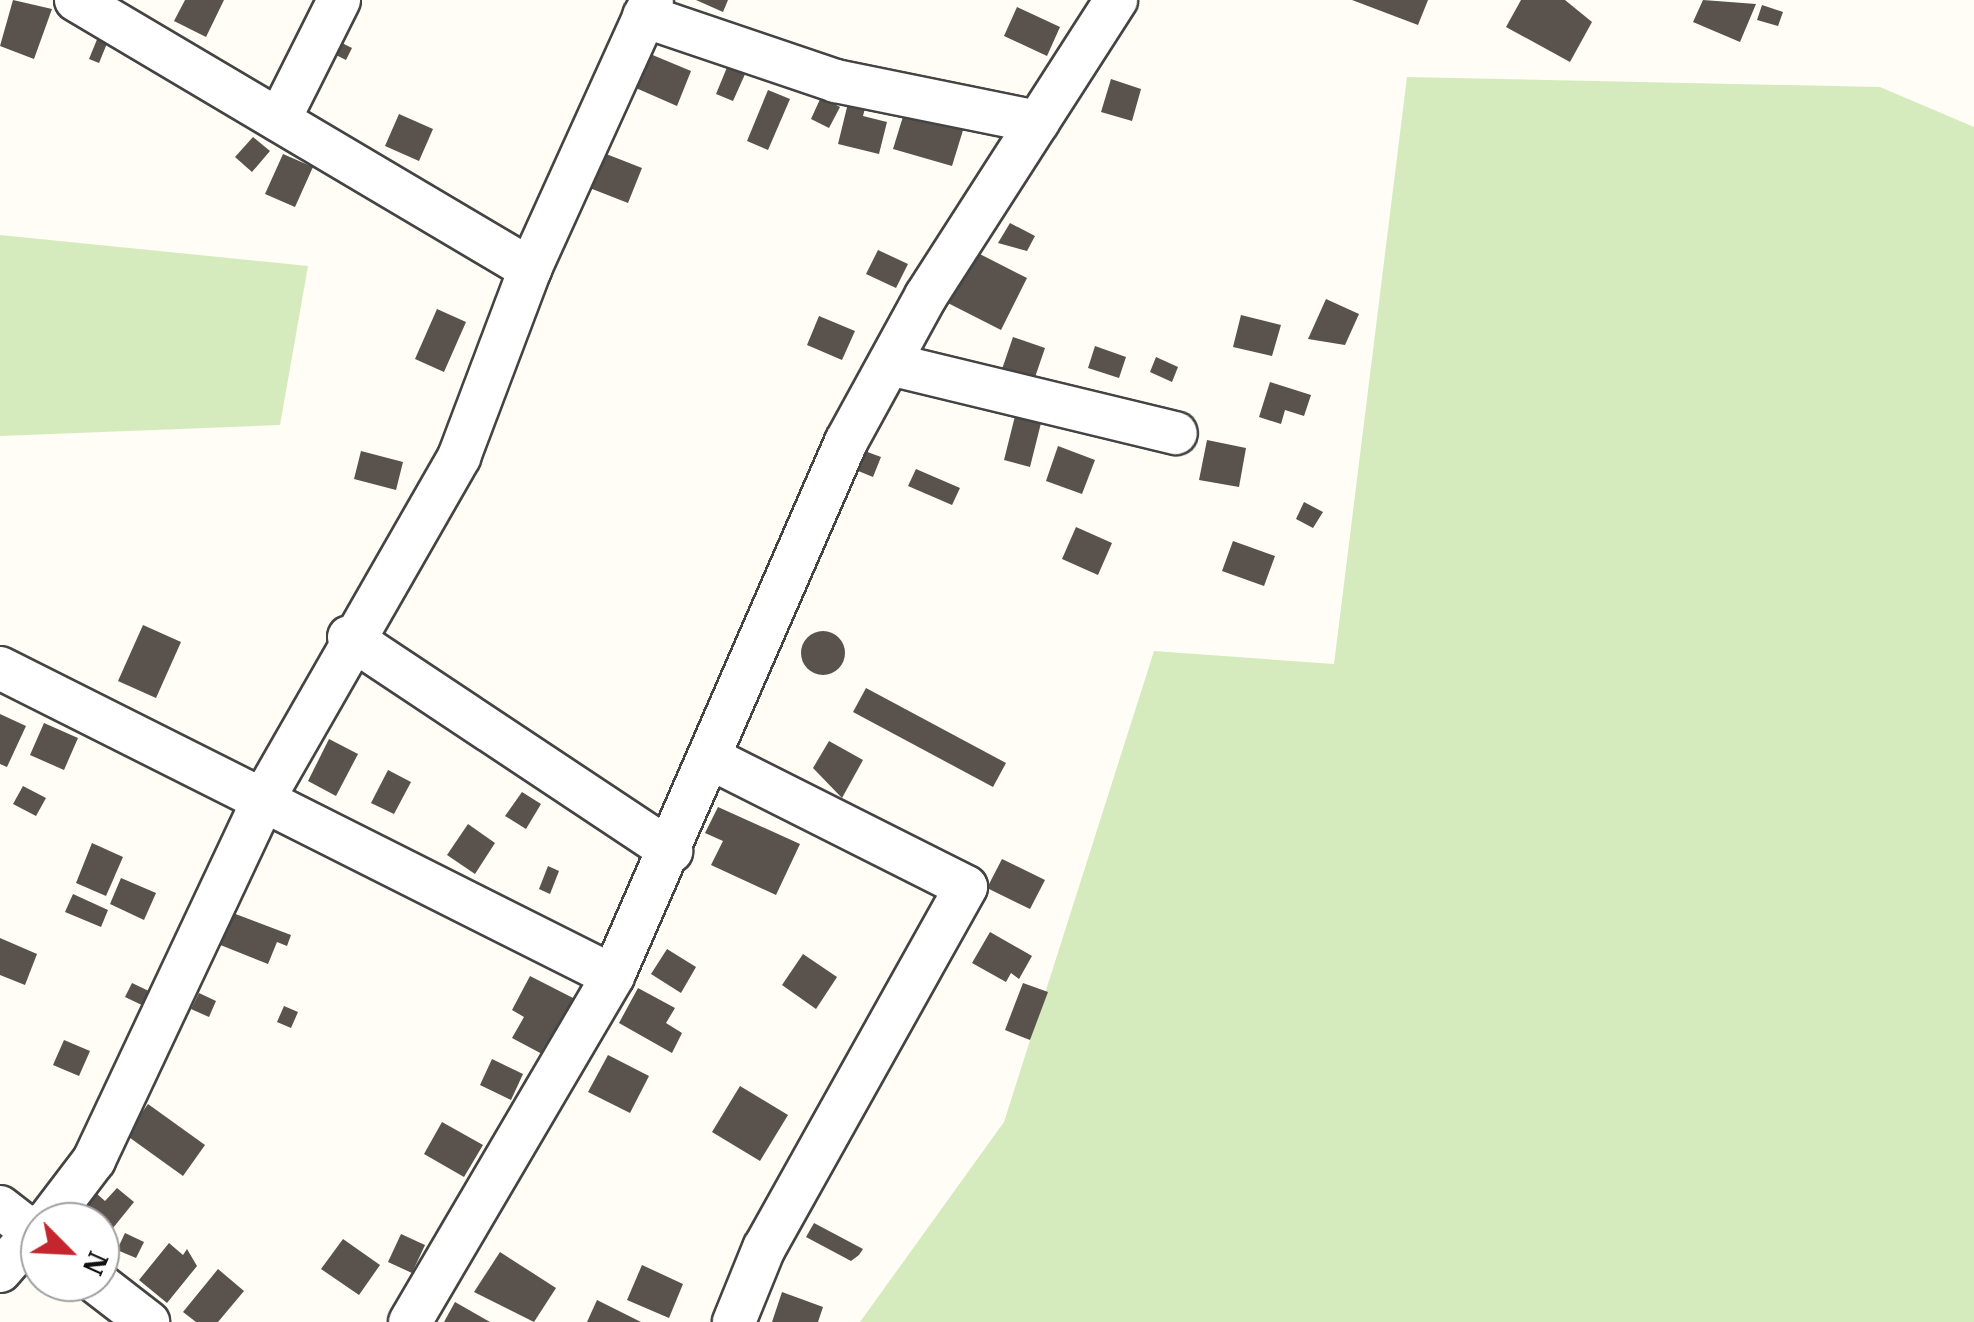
<!DOCTYPE html>
<html>
<head>
<meta charset="utf-8">
<style>
  body { margin:0 }
  #map { position:relative; width:1974px; height:1322px; overflow:hidden; background:#fffdf5; font-family:"IBM Plex Serif",serif }
  div>[style] { position:absolute }
  [style*='--x'] { left:calc(var(--x)*1px); top:calc(var(--y)*1px); width:calc(var(--w)*1px); rotate:calc(var(--a)*1deg) }
  .green>* { inset:0; background:#d5ebbd }
  .building>* { inset:0; background:#5a524d }
  .round { border-radius:50% }
  .roads { filter:drop-shadow(2px 0 #444) drop-shadow(-2px 0 #444) drop-shadow(0 2px #444) drop-shadow(0 -2px #444) }
  .minor>* { height:42px; margin:-21px; padding:0 21px; transform-origin:21px; border-radius:21px; background:#fff }
  span { translate:-50% -50%; white-space:nowrap; text-align:center; line-height:1.15; -webkit-text-stroke:10px #fff; paint-order:stroke }
  .north { position:absolute; left:20px; top:1202px; width:100px; height:100px; box-sizing:border-box; background:#fff; border:2px solid #a0a0a0; border-radius:50%; rotate:114deg; font-size:28px; font-weight:700; line-height:40px; text-align:center; color:#111 }
  .north::after { content:''; display:block; margin:auto; width:35px; height:45px; background:#c4262e; clip-path:polygon(50% 0,100% 100%,50% 72%,0 100%) }
</style>
</head>
<body>
<div id="map">
  <div class="green">
    <i style="clip-path:polygon(1407px 77px,1880px 87px,1974px 127px,1974px 1322px,860px 1322px,1004px 1122px,1154px 651px,1334px 664px)"></i>
    <i style="clip-path:polygon(0 235px,308px 266px,280px 425px,0 436px)"></i>
  </div>
  <div class="building">
    <i style="clip-path:polygon(13px 0,52px 9px,34px 59px,0 46px)"></i>
    <i style="clip-path:polygon(185px 0,224px 0,206px 37px,174px 21px)"></i>
    <i style="clip-path:polygon(696px 0,728px 0,723px 12px)"></i>
    <i style="clip-path:polygon(1352px 0,1428px 0,1418px 25px)"></i>
    <i style="clip-path:polygon(1521px 0,1565px 0,1592px 22px,1570px 62px,1506px 27px)"></i>
    <i style="clip-path:polygon(1703px 0,1756px 4px,1740px 42px,1693px 22px)"></i>
    <i style="clip-path:polygon(1762px 5px,1783px 12px,1778px 26px,1757px 20px)"></i>
    <i style="clip-path:polygon(1017px 7px,1060px 27px,1047px 56px,1004px 36px)"></i>
    <i style="clip-path:polygon(98px 37px,108px 41px,99px 63px,89px 59px)"></i>
    <i style="clip-path:polygon(340px 42px,352px 48px,346px 60px,334px 54px)"></i>
    <i style="clip-path:polygon(643px 51px,691px 71px,677px 106px,629px 85px)"></i>
    <i style="clip-path:polygon(728px 65px,746px 72px,733px 101px,716px 94px)"></i>
    <i style="clip-path:polygon(1111px 79px,1141px 89px,1132px 121px,1101px 112px)"></i>
    <i style="clip-path:polygon(768px 90px,790px 99px,768px 150px,747px 141px)"></i>
    <i style="clip-path:polygon(821px 97px,840px 107px,829px 128px,811px 119px)"></i>
    <i style="clip-path:polygon(849px 99px,866px 104px,863px 116px,887px 122px,879px 154px,838px 144px)"></i>
    <i style="clip-path:polygon(905px 110px,964px 127px,952px 166px,893px 149px)"></i>
    <i style="clip-path:polygon(399px 114px,433px 129px,419px 161px,385px 146px)"></i>
    <i style="clip-path:polygon(253px 137px,270px 151px,252px 172px,235px 157px)"></i>
    <i style="clip-path:polygon(596px 150px,642px 168px,628px 203px,582px 185px)"></i>
    <i style="clip-path:polygon(283px 154px,313px 167px,295px 207px,265px 194px)"></i>
    <i style="clip-path:polygon(1010px 223px,1035px 236px,1027px 251px,998px 243px)"></i>
    <i style="clip-path:polygon(966px 247px,1027px 278px,1001px 330px,940px 299px)"></i>
    <i style="clip-path:polygon(878px 250px,908px 264px,896px 288px,866px 274px)"></i>
    <i style="clip-path:polygon(1326px 299px,1359px 314px,1345px 345px,1308px 339px)"></i>
    <i style="clip-path:polygon(437px 309px,466px 322px,444px 372px,415px 359px)"></i>
    <i style="clip-path:polygon(1241px 315px,1281px 325px,1272px 356px,1233px 347px)"></i>
    <i style="clip-path:polygon(819px 316px,855px 331px,842px 360px,807px 345px)"></i>
    <i style="clip-path:polygon(1013px 337px,1045px 348px,1032px 386px,1000px 375px)"></i>
    <i style="clip-path:polygon(1095px 346px,1126px 357px,1119px 378px,1088px 368px)"></i>
    <i style="clip-path:polygon(1156px 357px,1178px 367px,1172px 382px,1150px 372px)"></i>
    <i style="clip-path:polygon(1270px 382px,1311px 395px,1304px 416px,1285px 410px,1281px 424px,1259px 417px)"></i>
    <i style="clip-path:polygon(1015px 416px,1041px 423px,1030px 467px,1004px 460px)"></i>
    <i style="clip-path:polygon(1207px 440px,1246px 448px,1239px 487px,1199px 480px)"></i>
    <i style="clip-path:polygon(1058px 446px,1095px 460px,1082px 494px,1046px 481px)"></i>
    <i style="clip-path:polygon(854px 447px,881px 457px,873px 477px,846px 466px)"></i>
    <i style="clip-path:polygon(361px 451px,403px 462px,396px 490px,354px 479px)"></i>
    <i style="clip-path:polygon(916px 469px,960px 488px,952px 505px,908px 486px)"></i>
    <i style="clip-path:polygon(1304px 502px,1323px 512px,1313px 528px,1296px 519px)"></i>
    <i style="clip-path:polygon(1076px 527px,1112px 543px,1098px 575px,1062px 559px)"></i>
    <i style="clip-path:polygon(1233px 541px,1275px 556px,1264px 586px,1222px 571px)"></i>
    <i style="clip-path:polygon(143px 625px,181px 642px,156px 698px,118px 681px)"></i>
    <i class="round" style="left:801px;top:631px;width:44px;height:44px"></i>
    <i style="clip-path:polygon(866px 688px,1006px 763px,993px 787px,853px 712px)"></i>
    <i style="clip-path:polygon(0 714px,26px 726px,7px 767px,0 764px)"></i>
    <i style="clip-path:polygon(44px 723px,78px 738px,64px 770px,30px 755px)"></i>
    <i style="clip-path:polygon(329px 739px,358px 754px,336px 796px,308px 781px)"></i>
    <i style="clip-path:polygon(829px 741px,863px 760px,842px 798px,813px 768px)"></i>
    <i style="clip-path:polygon(388px 770px,411px 782px,394px 814px,371px 803px)"></i>
    <i style="clip-path:polygon(23px 786px,46px 798px,36px 816px,13px 804px)"></i>
    <i style="clip-path:polygon(522px 792px,541px 804px,526px 829px,505px 816px)"></i>
    <i style="clip-path:polygon(718px 807px,800px 844px,776px 895px,711px 865px,723px 841px,705px 833px)"></i>
    <i style="clip-path:polygon(468px 824px,495px 843px,475px 874px,447px 855px)"></i>
    <i style="clip-path:polygon(92px 843px,123px 857px,106px 896px,76px 883px)"></i>
    <i style="clip-path:polygon(1002px 859px,1045px 880px,1030px 909px,987px 888px)"></i>
    <i style="clip-path:polygon(548px 866px,559px 871px,550px 894px,539px 889px)"></i>
    <i style="clip-path:polygon(121px 878px,156px 893px,144px 920px,110px 904px)"></i>
    <i style="clip-path:polygon(73px 894px,108px 910px,101px 927px,65px 912px)"></i>
    <i style="clip-path:polygon(225px 910px,291px 935px,287px 946px,277px 942px,268px 964px,213px 942px)"></i>
    <i style="clip-path:polygon(990px 932px,1032px 956px,1019px 979px,1011px 973px,1006px 982px,972px 963px)"></i>
    <i style="clip-path:polygon(0 938px,37px 954px,25px 985px,0 975px)"></i>
    <i style="clip-path:polygon(667px 949px,696px 967px,681px 993px,651px 974px)"></i>
    <i style="clip-path:polygon(803px 954px,837px 977px,816px 1009px,782px 985px)"></i>
    <i style="clip-path:polygon(530px 976px,575px 999px,566px 1035px,556px 1030px,544px 1055px,512px 1038px,524px 1017px,512px 1010px)"></i>
    <i style="clip-path:polygon(132px 983px,153px 993px,146px 1007px,125px 997px)"></i>
    <i style="clip-path:polygon(1023px 983px,1048px 992px,1030px 1040px,1005px 1030px)"></i>
    <i style="clip-path:polygon(638px 988px,675px 1008px,666px 1023px,682px 1033px,672px 1053px,619px 1023px)"></i>
    <i style="clip-path:polygon(199px 993px,216px 1001px,209px 1017px,191px 1009px)"></i>
    <i style="clip-path:polygon(284px 1006px,298px 1012px,291px 1028px,277px 1022px)"></i>
    <i style="clip-path:polygon(64px 1040px,90px 1051px,79px 1076px,53px 1065px)"></i>
    <i style="clip-path:polygon(608px 1055px,649px 1076px,630px 1113px,588px 1092px)"></i>
    <i style="clip-path:polygon(492px 1059px,523px 1074px,511px 1100px,480px 1085px)"></i>
    <i style="clip-path:polygon(740px 1086px,788px 1115px,760px 1161px,712px 1132px)"></i>
    <i style="clip-path:polygon(148px 1104px,205px 1145px,183px 1176px,126px 1135px)"></i>
    <i style="clip-path:polygon(442px 1122px,483px 1145px,464px 1177px,424px 1154px)"></i>
    <i style="clip-path:polygon(117px 1188px,134px 1202px,100px 1244px,100px 1222px,72px 1222px,96px 1193px,105px 1201px)"></i>
    <i style="clip-path:polygon(814px 1223px,863px 1249px,859px 1255px,851px 1261px,806px 1237px)"></i>
    <i style="clip-path:polygon(125px 1233px,144px 1242px,136px 1258px,117px 1250px)"></i>
    <i style="clip-path:polygon(401px 1234px,425px 1245px,412px 1273px,388px 1262px)"></i>
    <i style="clip-path:polygon(343px 1239px,380px 1265px,359px 1295px,321px 1269px)"></i>
    <i style="clip-path:polygon(169px 1243px,183px 1255px,187px 1249px,197px 1266px,167px 1303px,139px 1280px)"></i>
    <i style="clip-path:polygon(500px 1252px,556px 1288px,534px 1322px,474px 1292px)"></i>
    <i style="clip-path:polygon(642px 1265px,683px 1284px,669px 1318px,627px 1300px)"></i>
    <i style="clip-path:polygon(218px 1269px,244px 1291px,218px 1322px,196px 1322px,183px 1312px)"></i>
    <i style="clip-path:polygon(782px 1292px,823px 1307px,818px 1322px,772px 1322px)"></i>
    <i style="clip-path:polygon(597px 1300px,641px 1322px,587px 1322px)"></i>
    <i style="clip-path:polygon(455px 1302px,490px 1322px,444px 1322px)"></i>
  </div>
  <div class="roads">
    <div class="minor">
      <i style="--x:76;--y:0;--w:528;--a:30.65"></i>
      <i style="--x:644;--y:16;--w:203;--a:18.7"></i>
      <i style="--x:836;--y:81;--w:206;--a:11.5"></i>
      <i style="--x:279;--y:120;--w:134;--a:-63.4"></i>
      <i style="--x:890;--y:364;--w:294;--a:13.6"></i>
      <i style="--x:349;--y:637;--w:387;--a:33.6"></i>
      <i style="--x:0;--y:668;--w:686;--a:26.68"></i>
      <i style="--x:714;--y:760;--w:282;--a:26.7"></i>
      <i style="--x:966;--y:887;--w:414;--a:119.2"></i>
      <i style="--x:764;--y:1248;--w:80;--a:112.1"></i>
      <i style="--x:0;--y:1207;--w:51;--a:37.8"></i>
      <i style="--x:47;--y:1222;--w:78;--a:-52.8"></i>
      <i style="--x:94;--y:1160;--w:402;--a:-64.8"></i>
      <i style="--x:265;--y:796;--w:391;--a:-60.2"></i>
      <i style="--x:459;--y:457;--w:201;--a:-69.3"></i>
      <i style="--x:530;--y:269;--w:295;--a:-65.6"></i>
      <i style="--x:0;--y:1271;--w:61;--a:-49"></i>
      <i style="--x:96;--y:1282;--w:66;--a:37.6"></i>
      <i style="--x:410;--y:1322;--w:401;--a:-59.6"></i>
      <i style="--x:613;--y:976;--w:583;--a:-66.43"></i>
      <i style="--x:846;--y:442;--w:166;--a:-61.3"></i>
      <i style="--x:926;--y:296;--w:352;--a:-57.3"></i>
    </div>
  </div>
  <div class="north">N</div>
</div>
</body>
</html>
